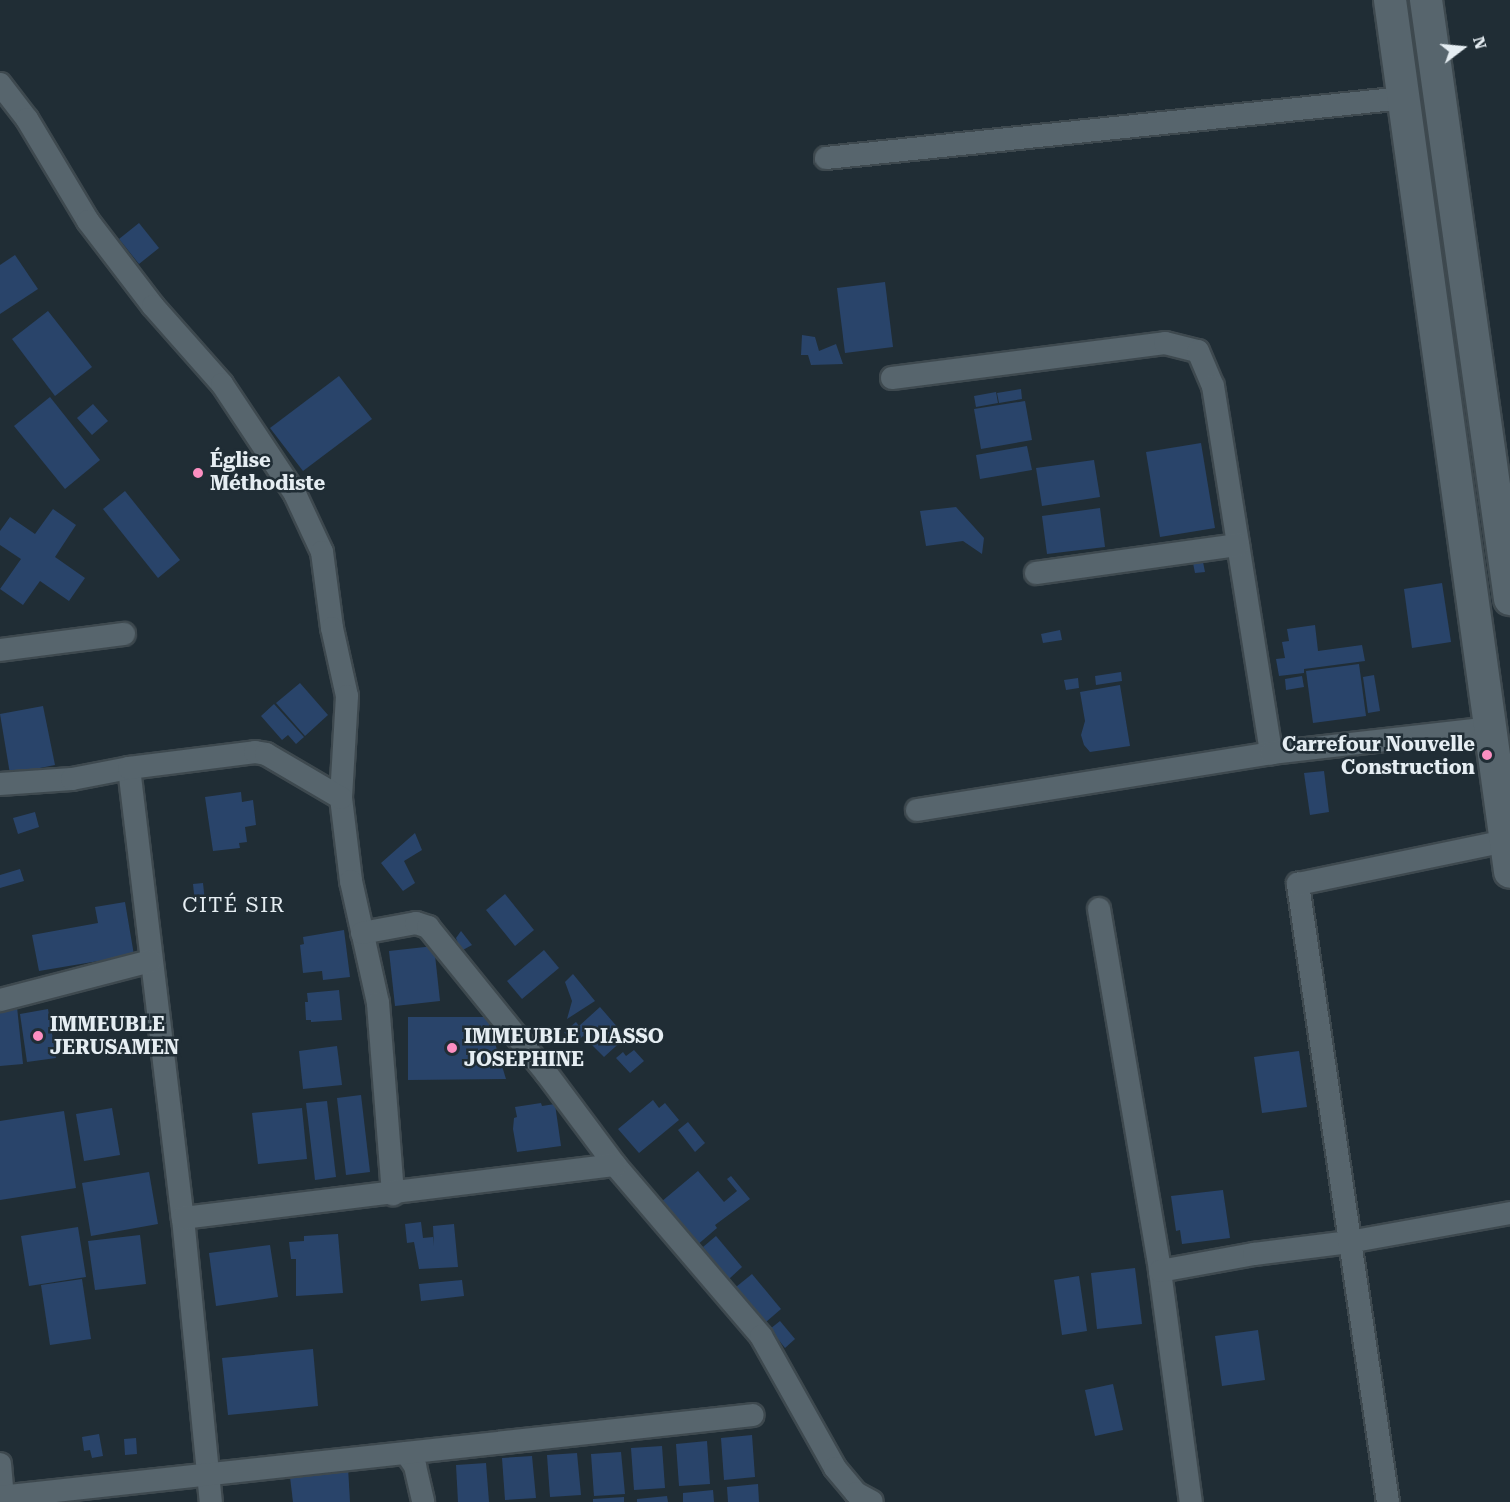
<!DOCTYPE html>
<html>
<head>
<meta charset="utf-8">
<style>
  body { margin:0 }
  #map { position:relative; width:1510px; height:1502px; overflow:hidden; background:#202d35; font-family:"Roboto Serif",serif }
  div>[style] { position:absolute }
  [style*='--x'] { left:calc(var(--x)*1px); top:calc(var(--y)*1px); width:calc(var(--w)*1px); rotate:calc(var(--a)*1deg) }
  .building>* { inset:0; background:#29446a }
  .roads { filter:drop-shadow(2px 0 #3e494f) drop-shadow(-2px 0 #3e494f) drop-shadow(0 2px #3e494f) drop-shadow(0 -2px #3e494f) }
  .minor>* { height:22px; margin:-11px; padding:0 11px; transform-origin:11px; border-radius:11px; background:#57656d }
  .secondary>* { height:32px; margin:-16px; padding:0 16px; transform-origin:16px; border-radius:16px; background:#57656d }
  .dots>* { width:16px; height:16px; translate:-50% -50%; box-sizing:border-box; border:3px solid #202d35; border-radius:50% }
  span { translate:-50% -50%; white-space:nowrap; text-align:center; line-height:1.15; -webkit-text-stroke:5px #202d35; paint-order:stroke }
  .poi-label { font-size:20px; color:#e5edf2; font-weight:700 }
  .left { translate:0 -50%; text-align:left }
  .right { translate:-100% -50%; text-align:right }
  .neighbourhood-label { font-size:21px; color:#e5edf2; letter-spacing:1.5px }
  .north { position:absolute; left:1432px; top:18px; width:60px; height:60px; -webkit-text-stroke:4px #202d35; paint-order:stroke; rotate:74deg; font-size:16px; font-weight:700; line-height:24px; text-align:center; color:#e5edf2 }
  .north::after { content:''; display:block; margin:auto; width:21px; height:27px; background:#e5edf2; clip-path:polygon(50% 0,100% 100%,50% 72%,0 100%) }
</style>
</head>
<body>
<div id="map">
  <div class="building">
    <i style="clip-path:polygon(139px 223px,159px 248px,139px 264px,119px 239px)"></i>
    <i style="clip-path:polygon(15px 255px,38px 289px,0 314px,0 265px)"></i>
    <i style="clip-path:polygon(885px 282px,893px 347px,845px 353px,837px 288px)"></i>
    <i style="clip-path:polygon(48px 311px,92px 367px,55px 396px,12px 339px)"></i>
    <i style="clip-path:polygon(802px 335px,815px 337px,819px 351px,836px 344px,843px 364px,811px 365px,808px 355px,801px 355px)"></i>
    <i style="clip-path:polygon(339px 376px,372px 419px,303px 471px,270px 428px)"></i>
    <i style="clip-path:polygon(1021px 389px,1022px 399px,999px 403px,997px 393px)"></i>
    <i style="clip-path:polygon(996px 392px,998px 403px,976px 407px,974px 396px)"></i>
    <i style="clip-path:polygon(50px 397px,100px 460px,65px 489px,14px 426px)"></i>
    <i style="clip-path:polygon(1025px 401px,1032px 440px,981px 449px,974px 409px)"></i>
    <i style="clip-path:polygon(93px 404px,108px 421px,92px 435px,77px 418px)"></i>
    <i style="clip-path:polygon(1201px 443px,1215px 528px,1160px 537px,1146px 452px)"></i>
    <i style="clip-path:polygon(1027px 446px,1032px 470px,980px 479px,976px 455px)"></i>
    <i style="clip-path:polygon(1094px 460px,1100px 497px,1042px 506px,1036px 468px)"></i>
    <i style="clip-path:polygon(125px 491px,180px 560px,158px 578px,103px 509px)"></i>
    <i style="clip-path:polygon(956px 507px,984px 538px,982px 554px,963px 541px,926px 546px,920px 511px)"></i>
    <i style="clip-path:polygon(1100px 508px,1105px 547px,1047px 554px,1042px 516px)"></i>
    <i style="clip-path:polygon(53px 509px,76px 525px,55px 557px,85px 578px,69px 601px,40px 581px,23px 605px,0 589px,21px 559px,0 545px,0 531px,10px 517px,35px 534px)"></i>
    <i style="clip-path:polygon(1203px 562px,1205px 572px,1195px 573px,1193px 563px)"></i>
    <i style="clip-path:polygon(1442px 583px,1451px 642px,1412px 648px,1404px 589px)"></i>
    <i style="clip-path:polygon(1315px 625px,1318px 651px,1362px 645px,1365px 661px,1304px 669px,1304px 673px,1279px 676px,1276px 659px,1285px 658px,1282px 642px,1289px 641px,1287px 629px)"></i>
    <i style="clip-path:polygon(1060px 630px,1062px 640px,1043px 643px,1041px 634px)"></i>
    <i style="clip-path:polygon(1359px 664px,1366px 716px,1313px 723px,1306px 671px)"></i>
    <i style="clip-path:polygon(1121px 672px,1122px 681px,1096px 685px,1095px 676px)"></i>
    <i style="clip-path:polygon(1374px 675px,1380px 711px,1368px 713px,1363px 677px)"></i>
    <i style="clip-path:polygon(1302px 676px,1304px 687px,1286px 690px,1285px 679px)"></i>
    <i style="clip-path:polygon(1078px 678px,1079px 688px,1066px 690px,1064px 680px)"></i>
    <i style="clip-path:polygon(300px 683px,328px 715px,305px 736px,276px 703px)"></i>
    <i style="clip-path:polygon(1120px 685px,1130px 746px,1090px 752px,1084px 745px,1081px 735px,1085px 721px,1080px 692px)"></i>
    <i style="clip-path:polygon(274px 704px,304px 737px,296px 744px,288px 735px,282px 740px,261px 716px)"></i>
    <i style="clip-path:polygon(43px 706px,55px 765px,10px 774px,0 714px)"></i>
    <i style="clip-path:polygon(1324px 771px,1329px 812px,1310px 815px,1304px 773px)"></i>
    <i style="clip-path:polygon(241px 792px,242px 802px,253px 800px,256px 825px,245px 827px,247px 842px,239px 843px,240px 848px,213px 851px,205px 797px)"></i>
    <i style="clip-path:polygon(35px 812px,39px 827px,18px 834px,13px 818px)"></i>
    <i style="clip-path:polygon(415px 833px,422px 850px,404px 861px,415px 883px,403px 891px,381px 863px)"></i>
    <i style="clip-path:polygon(20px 869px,24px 881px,0 888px,0 875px)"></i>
    <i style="clip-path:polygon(203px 883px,205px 902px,195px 903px,193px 884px)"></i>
    <i style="clip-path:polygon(505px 894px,534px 930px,515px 946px,486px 910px)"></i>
    <i style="clip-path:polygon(125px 902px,134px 955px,39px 971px,32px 935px,98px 923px,95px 907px)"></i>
    <i style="clip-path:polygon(344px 930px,350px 977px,323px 980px,322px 971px,303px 973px,300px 945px,304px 944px,303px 937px)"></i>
    <i style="clip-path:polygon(461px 931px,472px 945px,461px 951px,456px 938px)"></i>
    <i style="clip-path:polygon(434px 946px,440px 1001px,395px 1006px,389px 951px)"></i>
    <i style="clip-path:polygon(544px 950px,559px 968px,522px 999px,507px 981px)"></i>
    <i style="clip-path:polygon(573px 974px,595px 1001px,567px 1019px,572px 1001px,565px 982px)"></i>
    <i style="clip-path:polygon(339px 990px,342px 1020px,311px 1022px,311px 1020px,306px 1020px,305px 1002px,308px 1002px,307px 993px)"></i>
    <i style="clip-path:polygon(17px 1007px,23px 1064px,0 1066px,0 1009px)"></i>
    <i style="clip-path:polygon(600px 1007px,626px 1037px,604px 1057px,583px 1036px,574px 1044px,564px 1032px,576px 1022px,579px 1026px)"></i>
    <i style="clip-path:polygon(48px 1009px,56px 1058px,27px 1062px,20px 1014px)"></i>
    <i style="clip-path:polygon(408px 1017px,487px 1017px,506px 1079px,408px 1080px)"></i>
    <i style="clip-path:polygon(337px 1046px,342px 1085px,303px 1089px,299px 1051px)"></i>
    <i style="clip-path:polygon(634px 1050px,644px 1061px,630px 1073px,616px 1058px,623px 1052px,626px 1056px)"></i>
    <i style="clip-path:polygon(1299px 1051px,1307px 1107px,1262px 1113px,1254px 1057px)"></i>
    <i style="clip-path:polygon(361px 1095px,370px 1172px,346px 1175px,337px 1098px)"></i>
    <i style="clip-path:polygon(653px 1100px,659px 1108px,665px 1103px,679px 1120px,639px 1153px,618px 1129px)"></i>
    <i style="clip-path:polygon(327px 1101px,336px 1177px,315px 1180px,306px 1103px)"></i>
    <i style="clip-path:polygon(541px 1103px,542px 1106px,555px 1104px,561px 1146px,517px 1152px,513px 1129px,514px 1118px,517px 1117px,515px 1107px)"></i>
    <i style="clip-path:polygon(112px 1108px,120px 1155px,84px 1161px,76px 1114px)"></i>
    <i style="clip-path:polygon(302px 1108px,307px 1159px,258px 1164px,252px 1113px)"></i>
    <i style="clip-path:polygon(64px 1111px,76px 1188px,0 1200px,0 1121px)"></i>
    <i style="clip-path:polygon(688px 1122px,705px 1143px,695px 1152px,678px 1130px)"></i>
    <i style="clip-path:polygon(698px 1171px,724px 1202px,737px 1191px,727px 1179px,731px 1176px,750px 1199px,715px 1225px,717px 1228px,696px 1246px,661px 1202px)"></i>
    <i style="clip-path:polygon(149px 1172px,158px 1224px,91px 1236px,82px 1183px)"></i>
    <i style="clip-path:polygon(1223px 1190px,1230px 1238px,1182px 1244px,1180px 1230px,1176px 1231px,1171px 1196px)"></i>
    <i style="clip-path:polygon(421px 1222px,423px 1238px,433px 1237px,434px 1246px,433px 1226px,454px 1224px,458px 1267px,419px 1269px,414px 1242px,407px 1243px,405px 1224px)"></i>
    <i style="clip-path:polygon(78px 1227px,86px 1277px,29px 1286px,21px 1236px)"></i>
    <i style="clip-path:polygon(338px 1234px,343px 1293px,296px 1296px,296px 1259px,291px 1259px,289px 1242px,304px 1241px,304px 1236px)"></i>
    <i style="clip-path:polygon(140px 1235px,146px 1284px,95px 1290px,88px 1241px)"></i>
    <i style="clip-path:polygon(716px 1236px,742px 1267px,729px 1279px,703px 1247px)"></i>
    <i style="clip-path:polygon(270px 1245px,278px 1297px,216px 1306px,209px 1253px)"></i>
    <i style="clip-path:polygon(1135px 1268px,1142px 1324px,1097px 1329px,1091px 1273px)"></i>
    <i style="clip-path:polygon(752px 1274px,781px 1309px,766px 1322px,736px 1287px)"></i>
    <i style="clip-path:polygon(1079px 1276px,1087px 1331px,1062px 1335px,1054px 1280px)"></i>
    <i style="clip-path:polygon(82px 1279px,91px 1339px,50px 1345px,41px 1285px)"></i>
    <i style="clip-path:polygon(462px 1280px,464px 1296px,421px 1301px,419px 1284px)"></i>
    <i style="clip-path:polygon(780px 1321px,795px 1339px,785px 1348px,770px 1329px)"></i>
    <i style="clip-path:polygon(1258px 1330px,1265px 1380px,1222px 1386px,1215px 1336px)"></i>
    <i style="clip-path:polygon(313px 1349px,318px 1406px,228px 1415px,222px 1358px)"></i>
    <i style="clip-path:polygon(1113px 1384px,1123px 1430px,1095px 1436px,1085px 1390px)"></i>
    <i style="clip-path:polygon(99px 1434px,103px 1456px,92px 1458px,90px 1450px,84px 1451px,82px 1437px)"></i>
    <i style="clip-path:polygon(752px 1435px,755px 1477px,724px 1480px,721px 1438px)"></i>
    <i style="clip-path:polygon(136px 1438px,137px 1454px,125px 1455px,124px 1439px)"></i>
    <i style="clip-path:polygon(707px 1441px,710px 1484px,679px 1486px,676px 1444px)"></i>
    <i style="clip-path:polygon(662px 1446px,665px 1488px,634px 1490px,631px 1448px)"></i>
    <i style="clip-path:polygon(621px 1452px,625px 1494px,594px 1496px,591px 1454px)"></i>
    <i style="clip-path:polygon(577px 1453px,581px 1495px,550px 1497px,547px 1455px)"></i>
    <i style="clip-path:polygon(532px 1456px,536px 1498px,505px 1500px,502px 1458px)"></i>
    <i style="clip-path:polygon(486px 1463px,489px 1502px,458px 1502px,456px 1465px)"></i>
    <i style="clip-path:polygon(348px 1467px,350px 1502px,293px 1502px,290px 1477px)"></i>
    <i style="clip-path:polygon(758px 1484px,759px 1502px,728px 1502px,727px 1487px)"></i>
    <i style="clip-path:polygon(713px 1490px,714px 1502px,683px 1502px,683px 1493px)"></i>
    <i style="clip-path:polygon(667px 1496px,668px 1502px,637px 1502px,637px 1499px)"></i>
    <i style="clip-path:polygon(624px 1497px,624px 1502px,593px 1502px,593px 1499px)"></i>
  </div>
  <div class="roads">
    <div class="minor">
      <i style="--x:0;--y:84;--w:44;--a:52.4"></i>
      <i style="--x:27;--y:119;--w:119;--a:59.1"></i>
      <i style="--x:88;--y:221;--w:107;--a:52.6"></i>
      <i style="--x:153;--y:306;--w:104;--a:48.5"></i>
      <i style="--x:222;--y:384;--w:132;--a:56.4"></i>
      <i style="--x:295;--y:494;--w:64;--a:65"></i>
      <i style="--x:322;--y:552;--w:77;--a:82.5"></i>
      <i style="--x:332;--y:628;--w:70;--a:77.6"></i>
      <i style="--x:347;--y:696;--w:102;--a:93.4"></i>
      <i style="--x:341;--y:798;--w:84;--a:83.1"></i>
      <i style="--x:351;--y:881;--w:125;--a:77.5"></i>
      <i style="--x:378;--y:1003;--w:192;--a:85.5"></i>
      <i style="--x:826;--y:158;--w:581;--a:-5.93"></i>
      <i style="--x:892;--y:378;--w:275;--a:-7.3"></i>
      <i style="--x:1165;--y:343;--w:34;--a:14"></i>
      <i style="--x:1198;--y:351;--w:38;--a:67"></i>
      <i style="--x:1213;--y:386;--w:372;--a:81"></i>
      <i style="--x:1036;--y:573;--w:204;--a:-7.9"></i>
      <i style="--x:0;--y:650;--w:125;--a:-7.4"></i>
      <i style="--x:129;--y:768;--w:453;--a:83.2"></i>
      <i style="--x:183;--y:1218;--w:285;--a:84.4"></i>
      <i style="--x:0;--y:784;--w:72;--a:-4"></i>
      <i style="--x:72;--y:779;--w:58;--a:-10.9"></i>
      <i style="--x:129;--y:768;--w:127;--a:-7.2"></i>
      <i style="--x:255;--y:752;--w:11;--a:10"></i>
      <i style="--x:266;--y:754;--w:87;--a:30.4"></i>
      <i style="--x:917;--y:810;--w:359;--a:-9.1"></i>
      <i style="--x:1271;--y:753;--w:222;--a:-6.5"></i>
      <i style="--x:1099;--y:909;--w:367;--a:80.4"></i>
      <i style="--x:1160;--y:1271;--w:233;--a:82.4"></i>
      <i style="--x:362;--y:933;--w:55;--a:-10.5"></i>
      <i style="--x:416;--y:923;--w:13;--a:18"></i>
      <i style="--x:428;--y:927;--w:189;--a:51"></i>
      <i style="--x:547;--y:1074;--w:114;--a:53.2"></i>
      <i style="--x:615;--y:1165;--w:225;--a:49.5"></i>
      <i style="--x:761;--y:1336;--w:151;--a:60.7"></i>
      <i style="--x:835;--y:1468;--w:33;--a:50"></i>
      <i style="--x:856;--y:1493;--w:18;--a:29"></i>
      <i style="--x:0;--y:1000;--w:156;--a:-14.5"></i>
      <i style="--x:183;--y:1218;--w:435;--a:-7"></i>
      <i style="--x:1160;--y:1271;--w:96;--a:-10.3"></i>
      <i style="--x:1254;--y:1254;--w:96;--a:-7.2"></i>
      <i style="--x:1349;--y:1242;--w:164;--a:-10.2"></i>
      <i style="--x:406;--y:1453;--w:16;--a:55"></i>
      <i style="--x:415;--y:1466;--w:37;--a:77"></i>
      <i style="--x:0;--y:1464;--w:33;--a:85"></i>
      <i style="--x:0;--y:1497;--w:757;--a:-6.21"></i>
      <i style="--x:1388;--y:1502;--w:625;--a:-98.29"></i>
      <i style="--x:1298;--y:884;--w:217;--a:-11.7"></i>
    </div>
    <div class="secondary">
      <i style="--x:1390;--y:0;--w:880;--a:82.16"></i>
      <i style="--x:1426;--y:0;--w:605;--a:82.02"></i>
    </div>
  </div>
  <div class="dots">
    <i style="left:198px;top:473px;background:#fc8fc1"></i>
    <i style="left:1487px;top:755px;background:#fc8fc1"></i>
    <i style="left:38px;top:1036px;background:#fc8fc1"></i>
    <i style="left:452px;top:1048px;background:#fc8fc1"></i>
  </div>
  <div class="poi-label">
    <span class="left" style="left:210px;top:472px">Église<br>Méthodiste</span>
    <span class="right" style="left:1475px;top:756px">Carrefour Nouvelle<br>Construction</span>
    <span class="left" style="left:50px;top:1036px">IMMEUBLE<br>JERUSAMEN</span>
    <span class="left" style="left:464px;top:1048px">IMMEUBLE DIASSO<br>JOSEPHINE</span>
  </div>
  <div class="neighbourhood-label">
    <span style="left:234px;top:905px">CITÉ SIR</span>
  </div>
  <div class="north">N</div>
</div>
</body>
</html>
